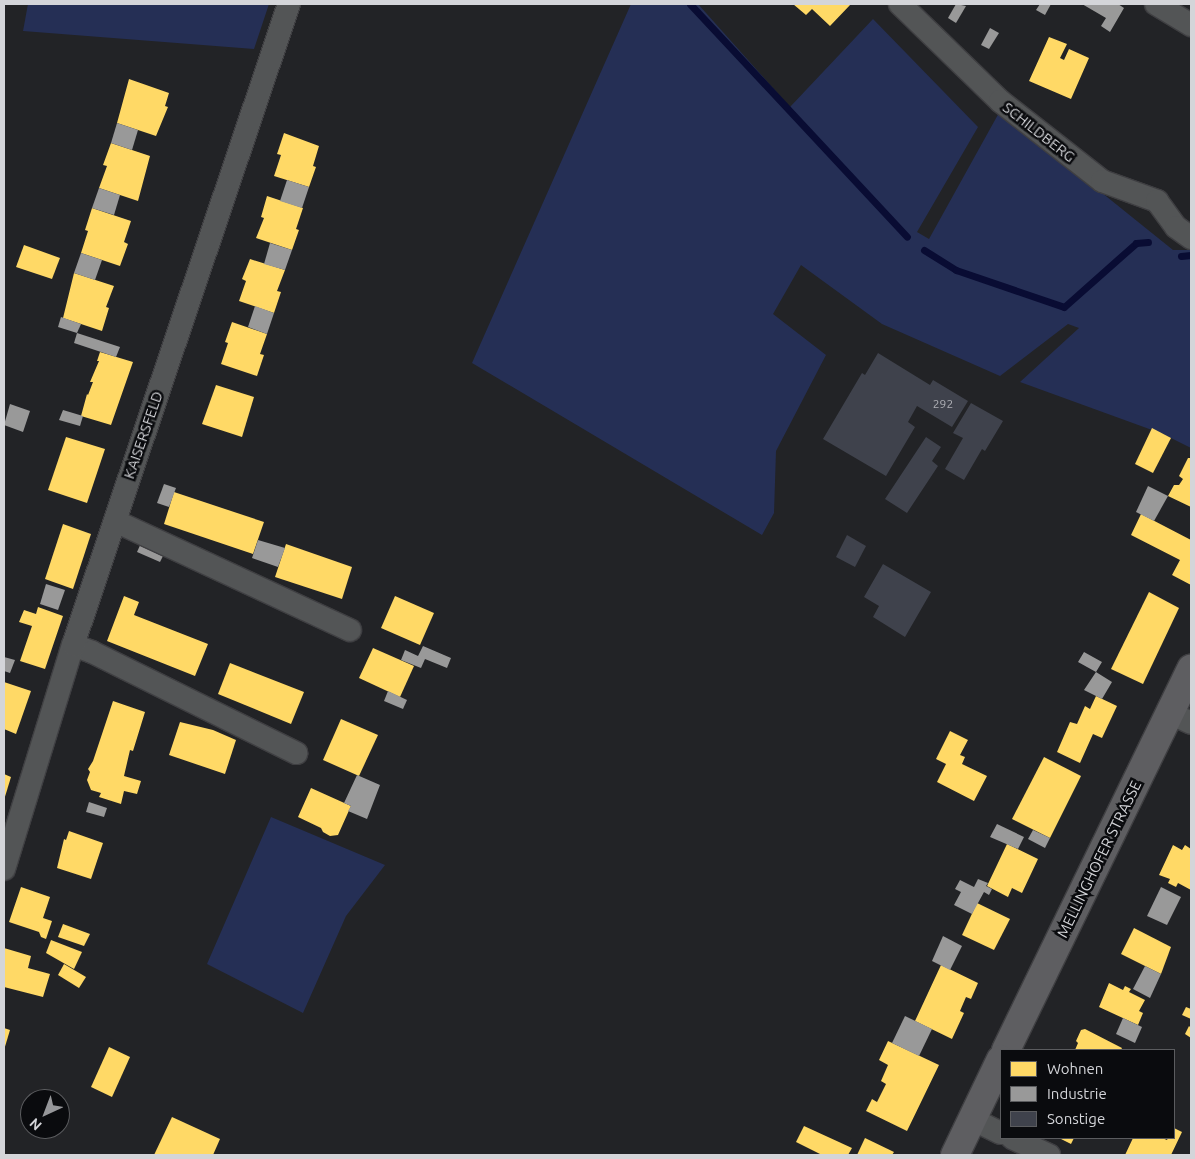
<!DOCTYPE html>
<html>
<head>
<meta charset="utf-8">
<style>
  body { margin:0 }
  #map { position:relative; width:1195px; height:1159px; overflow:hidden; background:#222326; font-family:Ubuntu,sans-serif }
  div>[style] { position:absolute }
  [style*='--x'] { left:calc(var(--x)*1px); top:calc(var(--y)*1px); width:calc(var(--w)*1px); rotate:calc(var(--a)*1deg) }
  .green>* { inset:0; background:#252f55 }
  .homes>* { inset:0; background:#ffd966 }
  .industry>* { inset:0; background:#999 }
  .stream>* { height:7px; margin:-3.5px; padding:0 3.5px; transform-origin:3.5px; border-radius:3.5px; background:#090c33 }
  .building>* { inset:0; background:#3f424c }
  .roads { filter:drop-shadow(1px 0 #3f3f42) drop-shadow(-1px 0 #3f3f42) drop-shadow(0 1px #3f3f42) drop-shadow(0 -1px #3f3f42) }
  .minor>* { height:22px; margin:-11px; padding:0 11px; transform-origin:11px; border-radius:11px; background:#535556 }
  .major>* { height:28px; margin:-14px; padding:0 14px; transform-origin:14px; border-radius:14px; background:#5e5e61 }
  span { translate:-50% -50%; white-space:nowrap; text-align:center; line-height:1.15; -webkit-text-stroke:5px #0a0b0e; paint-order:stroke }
  .number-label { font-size:12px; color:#afb0b6 }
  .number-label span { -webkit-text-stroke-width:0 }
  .street-label { font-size:15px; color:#d4d5d9 }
  .frame { position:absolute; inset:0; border:5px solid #d4d5d9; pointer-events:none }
  .legend { position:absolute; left:1000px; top:1049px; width:175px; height:90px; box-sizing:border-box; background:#0a0b0e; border:1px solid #5b5c5f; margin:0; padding:6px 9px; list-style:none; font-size:15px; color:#d4d5d9 }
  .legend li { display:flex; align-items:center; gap:10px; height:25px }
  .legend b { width:25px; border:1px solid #5b5c5f }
  .north { position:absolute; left:20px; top:1089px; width:50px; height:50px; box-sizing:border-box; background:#0a0b0e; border:1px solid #5b5c5f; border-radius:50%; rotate:223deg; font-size:14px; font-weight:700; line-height:20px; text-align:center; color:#d4d5d9 }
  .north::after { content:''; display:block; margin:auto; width:18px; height:22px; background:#96979a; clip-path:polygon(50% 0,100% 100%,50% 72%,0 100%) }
</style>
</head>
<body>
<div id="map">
  <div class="green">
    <i style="clip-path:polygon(28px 4px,269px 4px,254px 49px,23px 31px)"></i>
    <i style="clip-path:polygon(631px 4px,698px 4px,790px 107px,873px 19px,978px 127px,917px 232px,929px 239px,1000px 111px,1173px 250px,1191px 250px,1191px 448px,1163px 434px,1020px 382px,1079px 328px,1068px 324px,1000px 376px,882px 324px,801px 265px,773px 314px,826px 355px,776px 451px,774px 513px,762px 535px,472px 363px)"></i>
    <i style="clip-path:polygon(271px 817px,385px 865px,346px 916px,303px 1013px,207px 964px)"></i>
  </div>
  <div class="homes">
    <i style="clip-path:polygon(793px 4px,851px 4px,830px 26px,812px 9px,806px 15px)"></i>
    <i style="clip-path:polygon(1049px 37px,1067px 44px,1060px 58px,1064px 60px,1069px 49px,1089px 58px,1071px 99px,1029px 81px)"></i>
    <i style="clip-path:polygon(129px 79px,169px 93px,165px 106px,168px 107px,156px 136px,117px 123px)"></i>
    <i style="clip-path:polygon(284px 133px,319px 146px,313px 166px,316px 167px,309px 187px,274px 176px,281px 155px,277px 154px)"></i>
    <i style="clip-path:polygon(111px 143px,150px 156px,138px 201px,99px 188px,107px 166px,103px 165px)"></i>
    <i style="clip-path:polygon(267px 196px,303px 208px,296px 229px,299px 230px,292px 250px,256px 238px,264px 218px,261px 217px)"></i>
    <i style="clip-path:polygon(92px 208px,131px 221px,124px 242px,128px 244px,120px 266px,81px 253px,88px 231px,85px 230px)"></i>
    <i style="clip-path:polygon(24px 245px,60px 258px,52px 279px,16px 267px)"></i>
    <i style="clip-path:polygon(250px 259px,285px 270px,277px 291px,281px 292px,274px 313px,239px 301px,246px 281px,242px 279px)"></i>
    <i style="clip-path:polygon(74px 273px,114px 286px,106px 307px,109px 308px,102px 331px,63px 318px)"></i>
    <i style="clip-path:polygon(232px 322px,267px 334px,260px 354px,264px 355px,257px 376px,221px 364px,228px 343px,225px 342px)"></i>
    <i style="clip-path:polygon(100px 352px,133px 362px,111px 425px,81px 416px,87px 394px,88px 395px,93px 382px,90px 382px,99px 361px,97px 361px)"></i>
    <i style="clip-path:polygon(216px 385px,254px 397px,242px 437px,202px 424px)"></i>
    <i style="clip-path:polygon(1152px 428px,1171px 438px,1153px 473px,1135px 464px)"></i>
    <i style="clip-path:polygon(66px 437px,105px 449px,87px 503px,48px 490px)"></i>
    <i style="clip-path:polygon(1188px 458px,1191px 458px,1191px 507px,1168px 496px,1174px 485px,1179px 485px,1183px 479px,1179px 476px)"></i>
    <i style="clip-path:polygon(174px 492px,264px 522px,253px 554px,164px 524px)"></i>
    <i style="clip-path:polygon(1141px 514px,1191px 540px,1191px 585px,1172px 575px,1180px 560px,1131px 535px)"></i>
    <i style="clip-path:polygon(63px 524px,91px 534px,73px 589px,45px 579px)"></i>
    <i style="clip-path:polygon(286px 544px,352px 567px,342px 599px,275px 577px)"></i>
    <i style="clip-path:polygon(1149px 592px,1179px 608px,1143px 684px,1111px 669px)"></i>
    <i style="clip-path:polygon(124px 596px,139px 602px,134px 615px,208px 644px,195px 676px,107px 641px)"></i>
    <i style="clip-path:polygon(395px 596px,434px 613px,420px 645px,381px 628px)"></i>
    <i style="clip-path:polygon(38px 607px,63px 616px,45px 669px,20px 661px,32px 626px,19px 622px,24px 610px,36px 614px)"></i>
    <i style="clip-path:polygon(373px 648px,414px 666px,400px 697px,359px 678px)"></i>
    <i style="clip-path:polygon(230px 663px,304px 692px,291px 724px,218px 694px)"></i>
    <i style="clip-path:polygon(4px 682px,31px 691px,16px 734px,4px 729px)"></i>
    <i style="clip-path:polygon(1096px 696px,1117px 706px,1102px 738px,1093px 734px,1080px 763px,1057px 752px,1070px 722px,1077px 724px,1085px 706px,1090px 709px)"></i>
    <i style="clip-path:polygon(113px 701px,145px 712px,133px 751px,130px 750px,124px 776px,141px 781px,137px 794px,124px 791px,121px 804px,99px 797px,101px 793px,91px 790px,87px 780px,90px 772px,88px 769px,93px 761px)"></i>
    <i style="clip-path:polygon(341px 719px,378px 735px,359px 776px,323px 760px)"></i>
    <i style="clip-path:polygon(180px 722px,213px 730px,236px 740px,225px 774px,169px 755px)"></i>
    <i style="clip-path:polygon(950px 731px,968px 740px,960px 755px,965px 757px,962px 764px,987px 776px,974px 801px,937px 782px,946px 764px,936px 759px)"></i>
    <i style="clip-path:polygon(1044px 757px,1081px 776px,1050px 838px,1012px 819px)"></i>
    <i style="clip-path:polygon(4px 774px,11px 777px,4px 800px)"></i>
    <i style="clip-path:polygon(311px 788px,351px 806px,338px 835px,330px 836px,323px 832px,321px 828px,298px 817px)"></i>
    <i style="clip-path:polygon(69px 831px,103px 843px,91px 879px,57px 868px,64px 839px,66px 840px)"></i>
    <i style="clip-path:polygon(1007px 844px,1038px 859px,1022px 893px,1012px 888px,1008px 897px,987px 886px)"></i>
    <i style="clip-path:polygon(1173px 845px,1182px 850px,1185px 845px,1191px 849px,1191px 890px,1178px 883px,1176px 887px,1168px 883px,1170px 879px,1159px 875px)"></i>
    <i style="clip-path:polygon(21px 887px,50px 897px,43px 918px,52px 921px,46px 939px,41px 937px,39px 932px,9px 922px)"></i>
    <i style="clip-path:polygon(977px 903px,1010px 919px,994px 950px,962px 935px)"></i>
    <i style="clip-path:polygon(63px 924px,90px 934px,84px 946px,58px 937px)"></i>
    <i style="clip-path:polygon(1134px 928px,1171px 947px,1161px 974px,1121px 954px)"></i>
    <i style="clip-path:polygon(51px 940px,82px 952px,74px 969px,46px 953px)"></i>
    <i style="clip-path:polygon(4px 948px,31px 956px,28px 968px,50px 974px,43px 997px,4px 987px)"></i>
    <i style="clip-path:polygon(64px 964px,86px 977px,79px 988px,58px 975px)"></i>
    <i style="clip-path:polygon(941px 965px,978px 983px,971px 999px,966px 997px,960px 1011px,964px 1013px,952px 1039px,915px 1021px)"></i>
    <i style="clip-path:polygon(1109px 983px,1123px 990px,1125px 986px,1131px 989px,1129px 992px,1145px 1000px,1139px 1011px,1143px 1013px,1138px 1025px,1099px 1007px)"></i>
    <i style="clip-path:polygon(1186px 1007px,1191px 1009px,1191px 1019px,1182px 1015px)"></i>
    <i style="clip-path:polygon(1189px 1026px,1191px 1028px,1191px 1038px,1185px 1034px)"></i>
    <i style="clip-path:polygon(4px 1028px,10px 1030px,4px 1050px)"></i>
    <i style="clip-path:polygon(1085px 1029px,1122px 1048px,1121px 1050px,1075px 1050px,1078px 1043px,1076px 1041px,1081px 1030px)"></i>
    <i style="clip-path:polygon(888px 1041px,939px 1065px,907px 1131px,866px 1111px,872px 1099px,877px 1102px,886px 1084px,881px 1081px,888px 1065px,879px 1060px)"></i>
    <i style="clip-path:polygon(109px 1047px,130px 1057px,112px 1097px,91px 1087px)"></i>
    <i style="clip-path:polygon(172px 1117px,220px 1139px,213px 1155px,154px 1155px)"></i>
    <i style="clip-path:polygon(804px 1126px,852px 1148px,848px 1155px,822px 1155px,796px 1142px)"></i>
    <i style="clip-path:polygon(1174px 1128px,1182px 1132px,1171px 1155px,1125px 1155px,1133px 1138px,1162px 1138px,1167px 1140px,1168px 1138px,1174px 1138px)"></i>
    <i style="clip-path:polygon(865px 1138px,894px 1152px,892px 1155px,857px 1155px)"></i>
    <i style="clip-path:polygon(1059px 1138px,1074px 1138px,1071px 1144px)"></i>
  </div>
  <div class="industry">
    <i style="clip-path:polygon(956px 4px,966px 6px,956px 23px,948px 18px)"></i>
    <i style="clip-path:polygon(1040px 4px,1051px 4px,1045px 15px,1036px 10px)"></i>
    <i style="clip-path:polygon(1082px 4px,1118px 4px,1124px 8px,1110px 32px,1101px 26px,1106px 18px)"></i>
    <i style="clip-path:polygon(990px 28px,999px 33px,989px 49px,981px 45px)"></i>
    <i style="clip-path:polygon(117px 123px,138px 130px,132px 150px,111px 143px)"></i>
    <i style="clip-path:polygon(287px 180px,309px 187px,302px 208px,280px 201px)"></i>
    <i style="clip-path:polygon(99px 188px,120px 195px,114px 215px,92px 208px)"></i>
    <i style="clip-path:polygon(270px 243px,292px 250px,285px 270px,264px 264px)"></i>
    <i style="clip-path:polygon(81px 253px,102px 260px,95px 280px,74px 273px)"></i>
    <i style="clip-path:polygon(255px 306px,274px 313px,267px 334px,248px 327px)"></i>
    <i style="clip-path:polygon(61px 317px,81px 324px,77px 333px,58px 327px)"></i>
    <i style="clip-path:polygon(77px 333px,120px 347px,116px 357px,74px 343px)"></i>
    <i style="clip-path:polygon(10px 404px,30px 411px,23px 432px,4px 425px)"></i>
    <i style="clip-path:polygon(63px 410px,83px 416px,80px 426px,59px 420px)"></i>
    <i style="clip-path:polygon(164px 484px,176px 488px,169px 507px,157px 503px)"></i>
    <i style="clip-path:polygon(1148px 486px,1168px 496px,1154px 521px,1136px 512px)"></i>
    <i style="clip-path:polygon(258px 540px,285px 548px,278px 567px,252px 558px)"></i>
    <i style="clip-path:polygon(142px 541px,165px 552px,160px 562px,137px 552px)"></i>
    <i style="clip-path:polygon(46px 584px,65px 590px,58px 610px,40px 604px)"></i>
    <i style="clip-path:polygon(423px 646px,451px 658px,447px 668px,425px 659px,421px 668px,401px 660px,405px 650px,418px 656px)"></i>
    <i style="clip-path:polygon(1084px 652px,1102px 662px,1096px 672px,1112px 682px,1102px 699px,1084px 690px,1096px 672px,1078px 662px)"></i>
    <i style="clip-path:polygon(4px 657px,15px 660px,10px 673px,4px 671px)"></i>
    <i style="clip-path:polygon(388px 691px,407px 700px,403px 709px,384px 701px)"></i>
    <i style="clip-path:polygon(357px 775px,380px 785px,367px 819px,348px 811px,351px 806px,344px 803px)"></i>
    <i style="clip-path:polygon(89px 802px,107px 808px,104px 817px,86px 812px)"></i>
    <i style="clip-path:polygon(997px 824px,1024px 837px,1018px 849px,990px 837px)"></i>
    <i style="clip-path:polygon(1033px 830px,1050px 838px,1045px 848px,1028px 839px)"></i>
    <i style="clip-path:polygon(978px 879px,988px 883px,986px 886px,992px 889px,989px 895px,984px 892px,972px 914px,954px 905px,961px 892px,955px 889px,960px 880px,974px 887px)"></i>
    <i style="clip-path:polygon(1161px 887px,1181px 897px,1167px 925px,1147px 916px)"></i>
    <i style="clip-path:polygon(943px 936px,962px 946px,950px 970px,932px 961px)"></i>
    <i style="clip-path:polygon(1145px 966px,1161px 974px,1150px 998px,1133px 989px)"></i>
    <i style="clip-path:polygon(905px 1016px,932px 1029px,919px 1056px,892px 1043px)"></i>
    <i style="clip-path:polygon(1123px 1018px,1142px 1027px,1135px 1043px,1116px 1034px)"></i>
  </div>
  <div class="stream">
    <i style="--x:690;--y:4;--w:318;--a:47"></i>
    <i style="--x:924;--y:250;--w:38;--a:32"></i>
    <i style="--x:956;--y:270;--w:114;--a:18.9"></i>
    <i style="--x:1064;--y:307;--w:96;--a:-41.6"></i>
    <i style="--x:1136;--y:243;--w:12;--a:-5"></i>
    <i style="--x:1181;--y:256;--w:10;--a:-6"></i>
  </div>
  <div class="building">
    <i style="clip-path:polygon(878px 353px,930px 385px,933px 380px,968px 401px,952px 427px,917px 406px,908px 422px,915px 427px,886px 476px,823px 439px,862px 373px,865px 375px)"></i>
    <i style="clip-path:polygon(971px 403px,1003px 421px,985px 451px,982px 449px,964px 480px,945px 469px,963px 438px,953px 433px)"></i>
    <i style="clip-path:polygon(926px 437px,941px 447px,932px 461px,938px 466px,907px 513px,885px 499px)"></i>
    <i style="clip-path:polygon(847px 535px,866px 546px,855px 567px,836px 557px)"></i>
    <i style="clip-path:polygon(883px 564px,931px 592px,905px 637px,873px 617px,879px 606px,864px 597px)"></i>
  </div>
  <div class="roads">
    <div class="minor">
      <i style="--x:900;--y:4;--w:139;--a:44.1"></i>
      <i style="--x:1000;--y:101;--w:130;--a:38.1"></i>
      <i style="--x:1102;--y:181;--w:59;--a:20"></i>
      <i style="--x:1157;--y:201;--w:32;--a:54"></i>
      <i style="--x:1176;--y:227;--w:19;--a:36"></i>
      <i style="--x:1156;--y:4;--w:41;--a:31"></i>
      <i style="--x:115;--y:521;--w:259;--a:24.9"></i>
      <i style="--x:73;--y:645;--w:20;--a:20"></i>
      <i style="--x:92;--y:652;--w:228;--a:26.3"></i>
      <i style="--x:1170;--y:713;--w:23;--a:25"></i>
      <i style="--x:4;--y:869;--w:234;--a:-72.9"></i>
      <i style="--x:73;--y:645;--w:676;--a:-71.38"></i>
      <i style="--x:972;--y:1119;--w:32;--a:26"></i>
      <i style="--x:1012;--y:1138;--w:41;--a:24.7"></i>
    </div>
    <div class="major">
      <i style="--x:1006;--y:1050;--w:424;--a:-64.1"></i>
      <i style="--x:955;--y:1155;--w:106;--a:-64.4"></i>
    </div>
  </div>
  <div class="number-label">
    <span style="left:943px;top:404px">292</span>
  </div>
  <div class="street-label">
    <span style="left:1039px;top:132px;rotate:38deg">SCHILDBERG</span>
    <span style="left:143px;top:435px;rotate:-71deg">KAISERSFELD</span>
    <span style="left:1099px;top:859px;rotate:-64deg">MELLINGHOFER STRASSE</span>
  </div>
  <div class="frame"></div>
  <ul class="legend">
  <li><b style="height:14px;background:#ffd966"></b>Wohnen</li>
  <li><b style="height:14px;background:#999"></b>Industrie</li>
  <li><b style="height:14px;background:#3f424c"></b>Sonstige</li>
  </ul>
  <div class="north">N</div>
</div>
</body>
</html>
